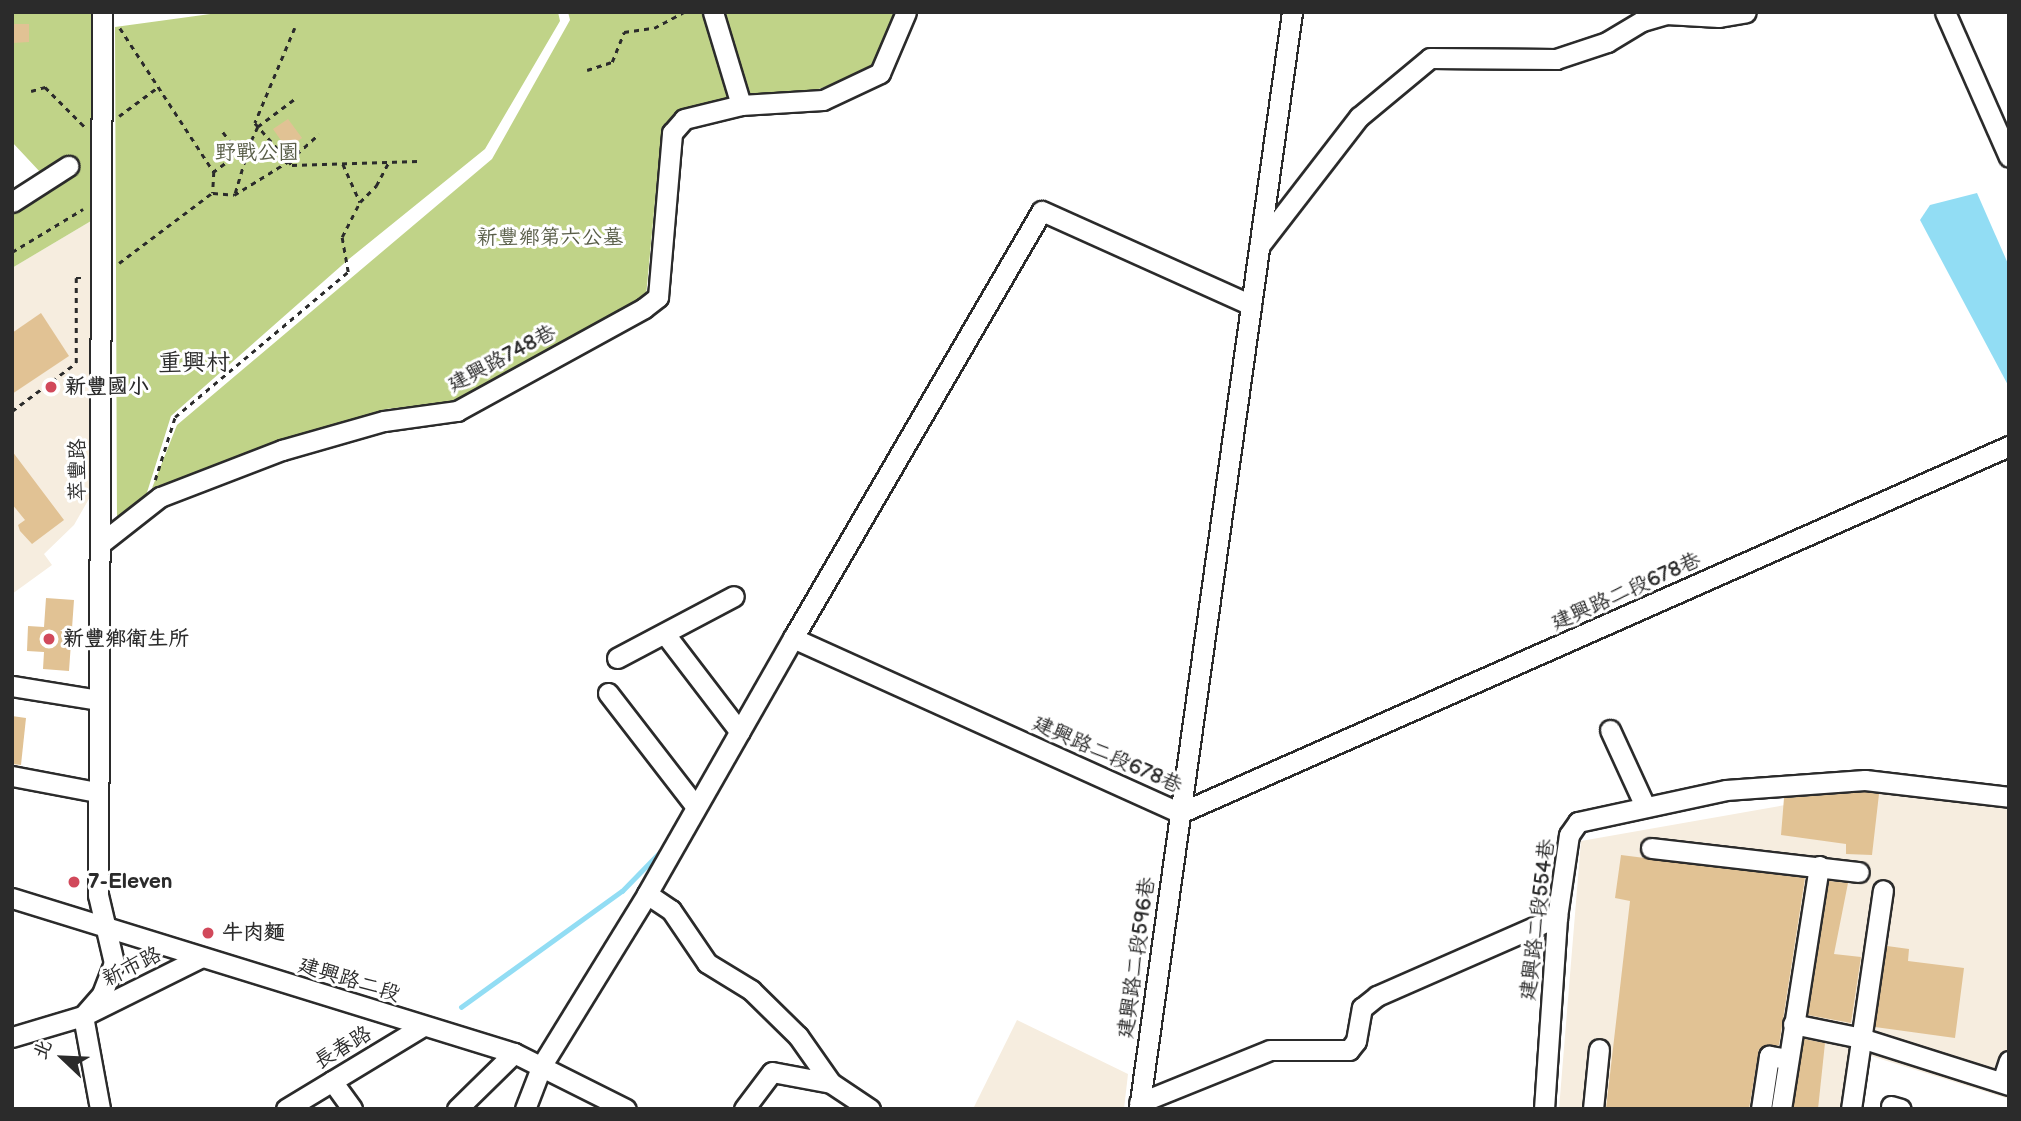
<!DOCTYPE html>
<html>
<head>
<meta charset="utf-8">
<style>
  body { margin:0 }
  #map { position:relative; width:2021px; height:1121px; overflow:hidden; background:#fff; font-family:"Balsamiq Sans","LXGW WenKai TC",sans-serif }
  div>[style] { position:absolute }
  [style*='--x'] { left:calc(var(--x)*1px); top:calc(var(--y)*1px); width:calc(var(--w)*1px); rotate:calc(var(--a)*1deg) }
  .built>* { inset:0; background:#f6eddf }
  .green>* { inset:0; background:#c0d388 }
  .water>* { inset:0; background:#92ddf4 }
  .stream>* { height:4.5px; margin:-2.25px; padding:0 2.25px; transform-origin:2.25px; border-radius:2.25px; background:#92ddf4 }
  .building>* { inset:0; background:#e1c294 }
  .path>* { height:2.5px; margin-top:-1.25px; transform-origin:0; background:repeating-linear-gradient(90deg,#2b2b2b 0 5px,transparent 0 10px) }
  .roads { filter:drop-shadow(2px 0 #2b2b2b) drop-shadow(-2px 0 #2b2b2b) drop-shadow(0 2px #2b2b2b) drop-shadow(0 -2px #2b2b2b) }
  .minor>* { height:19px; margin:-9.5px; padding:0 9.5px; transform-origin:9.5px; border-radius:9.5px; background:#fff }
  .dots>* { width:19px; height:19px; translate:-50% -50%; box-sizing:border-box; border:4px solid #fff; border-radius:50% }
  span { translate:-50% -50%; white-space:nowrap; text-align:center; line-height:1.15; -webkit-text-stroke:6px #fff; paint-order:stroke }
  .park-label { font-size:21px; color:#585d47 }
  .street-label { font-size:21px; color:#2b2b2b }
  .poi-label { font-size:21px; color:#2b2b2b; font-weight:700 }
  .left { translate:0 -50%; text-align:left }
  .quarter-label { font-size:24px; color:#2b2b2b }
  .frame { position:absolute; inset:0; border:14px solid #2b2b2b; pointer-events:none }
  .north { position:absolute; left:28px; top:1023px; width:70px; height:70px; -webkit-text-stroke:5px #fff; paint-order:stroke; rotate:293deg; font-size:19px; font-weight:700; line-height:28px; text-align:center; color:#2b2b2b }
  .north::after { content:''; display:block; margin:auto; width:24px; height:32px; background:#2b2b2b; clip-path:polygon(50% 0,100% 100%,50% 72%,0 100%) }
</style>
</head>
<body>
<div id="map">
  <div class="built">
    <i style="clip-path:polygon(91px 221px,90px 497px,74px 525px,44px 554px,52px 565px,12px 594px,12px 268px)"></i>
    <i style="clip-path:polygon(1870px 790px,2009px 809px,2009px 1099px,1871px 1056px,1863px 1109px,1559px 1109px,1581px 841px)"></i>
    <i style="clip-path:polygon(1017px 1020px,1128px 1074px,1124px 1109px,973px 1109px)"></i>
  </div>
  <div class="green">
    <i style="clip-path:polygon(12px 12px,91px 12px,91px 221px,12px 268px,12px 192px,41px 173px,12px 142px)"></i>
    <i style="clip-path:polygon(225px 12px,558px 12px,560px 21px,485px 149px,349px 259px,171px 416px,144px 502px,117px 523px,115px 27px)"></i>
    <i style="clip-path:polygon(568px 12px,894px 12px,871px 70px,813px 91px,680px 109px,662px 127px,646px 296px,458px 401px,386px 409px,152px 488px,177px 425px,492px 159px,570px 20px)"></i>
  </div>
  <div class="water">
    <i style="clip-path:polygon(1977px 193px,2009px 266px,2009px 387px,1920px 220px,1930px 205px)"></i>
  </div>
  <div class="stream">
    <i style="--x:461;--y:1007;--w:198;--a:-35.8"></i>
    <i style="--x:622;--y:891;--w:56;--a:-45.7"></i>
  </div>
  <div class="building">
    <i style="clip-path:polygon(12px 24px,29px 24px,29px 42px,12px 43px)"></i>
    <i style="clip-path:polygon(288px 119px,302px 138px,287px 149px,273px 129px)"></i>
    <i style="clip-path:polygon(41px 313px,69px 356px,12px 394px,12px 333px)"></i>
    <i style="clip-path:polygon(12px 451px,64px 520px,32px 544px,20px 531px,18px 525px,25px 520px,12px 504px)"></i>
    <i style="clip-path:polygon(46px 598px,74px 600px,69px 671px,43px 669px,44px 652px,27px 651px,28px 626px,44px 627px)"></i>
    <i style="clip-path:polygon(12px 716px,26px 718px,21px 765px,12px 764px)"></i>
    <i style="clip-path:polygon(1865px 792px,1879px 794px,1872px 855px,1846px 854px,1846px 844px,1781px 835px,1784px 798px)"></i>
    <i style="clip-path:polygon(1621px 855px,1805px 878px,1779px 1045px,1759px 1049px,1749px 1109px,1606px 1109px,1630px 901px,1615px 898px)"></i>
    <i style="clip-path:polygon(1829px 881px,1848px 883px,1834px 954px,1861px 957px,1851px 1023px,1808px 1015px)"></i>
    <i style="clip-path:polygon(1887px 946px,1909px 949px,1908px 961px,1964px 968px,1955px 1038px,1875px 1027px)"></i>
    <i style="clip-path:polygon(1804px 1039px,1825px 1043px,1818px 1109px,1793px 1109px)"></i>
  </div>
  <div class="path">
    <i style="--x:120;--y:28;--w:172;--a:56.9"></i>
    <i style="--x:295;--y:28;--w:103;--a:112.8"></i>
    <i style="--x:255;--y:123;--w:56;--a:48.6"></i>
    <i style="--x:292;--y:165;--w:126;--a:-1.8"></i>
    <i style="--x:587;--y:70;--w:26;--a:-18"></i>
    <i style="--x:612;--y:62;--w:32;--a:-68"></i>
    <i style="--x:624;--y:32;--w:30;--a:-8"></i>
    <i style="--x:654;--y:28;--w:34;--a:-28"></i>
    <i style="--x:31;--y:91;--w:15;--a:-16"></i>
    <i style="--x:45;--y:87;--w:57;--a:45"></i>
    <i style="--x:294;--y:100;--w:45;--a:143.1"></i>
    <i style="--x:258;--y:127;--w:21;--a:115"></i>
    <i style="--x:249;--y:146;--w:44;--a:143.4"></i>
    <i style="--x:214;--y:172;--w:21;--a:93"></i>
    <i style="--x:213;--y:193;--w:21;--a:5"></i>
    <i style="--x:234;--y:195;--w:65;--a:-31.7"></i>
    <i style="--x:289;--y:161;--w:40;--a:-42"></i>
    <i style="--x:119;--y:116;--w:49;--a:-36.6"></i>
    <i style="--x:223;--y:132;--w:26;--a:53"></i>
    <i style="--x:343;--y:164;--w:42;--a:65.9"></i>
    <i style="--x:360;--y:202;--w:23;--a:-45"></i>
    <i style="--x:376;--y:186;--w:27;--a:-62"></i>
    <i style="--x:235;--y:193;--w:49;--a:-73.4"></i>
    <i style="--x:12;--y:252;--w:83;--a:-31.2"></i>
    <i style="--x:119;--y:263;--w:116;--a:-37"></i>
    <i style="--x:12;--y:411;--w:80;--a:-36.9"></i>
    <i style="--x:76;--y:363;--w:85;--a:-90"></i>
    <i style="--x:76;--y:278;--w:7;--a:0"></i>
    <i style="--x:155;--y:480;--w:66;--a:-72.4"></i>
    <i style="--x:175;--y:417;--w:226;--a:-40"></i>
    <i style="--x:348;--y:272;--w:36;--a:-100"></i>
    <i style="--x:342;--y:237;--w:39;--a:-63"></i>
  </div>
  <div class="roads">
    <div class="minor">
      <i style="--x:713;--y:12;--w:97;--a:73.2"></i>
      <i style="--x:1945;--y:12;--w:158;--a:66.2"></i>
      <i style="--x:12;--y:202;--w:67;--a:-32.7"></i>
      <i style="--x:1260;--y:245;--w:162;--a:-52.3"></i>
      <i style="--x:1359;--y:117;--w:92;--a:-39.7"></i>
      <i style="--x:1430;--y:58;--w:126;--a:0.5"></i>
      <i style="--x:1556;--y:59;--w:54;--a:-18.4"></i>
      <i style="--x:1607;--y:42;--w:41;--a:-31"></i>
      <i style="--x:1642;--y:21;--w:25;--a:-16"></i>
      <i style="--x:1666;--y:14;--w:53;--a:3.2"></i>
      <i style="--x:1719;--y:17;--w:27;--a:-10"></i>
      <i style="--x:100;--y:544;--w:76;--a:-38.1"></i>
      <i style="--x:160;--y:497;--w:131;--a:-21.1"></i>
      <i style="--x:282;--y:450;--w:106;--a:-15.9"></i>
      <i style="--x:384;--y:421;--w:74;--a:-7.8"></i>
      <i style="--x:457;--y:411;--w:213;--a:-28.8"></i>
      <i style="--x:644;--y:308;--w:18;--a:-38"></i>
      <i style="--x:658;--y:297;--w:165;--a:-85.1"></i>
      <i style="--x:672;--y:133;--w:18;--a:-49"></i>
      <i style="--x:684;--y:119;--w:59;--a:-13.8"></i>
      <i style="--x:741;--y:105;--w:82;--a:-3.5"></i>
      <i style="--x:823;--y:100;--w:63;--a:-25.3"></i>
      <i style="--x:880;--y:73;--w:66;--a:-66.9"></i>
      <i style="--x:665;--y:634;--w:123;--a:52.6"></i>
      <i style="--x:793;--y:638;--w:494;--a:-59.8"></i>
      <i style="--x:1042;--y:211;--w:229;--a:24.2"></i>
      <i style="--x:617;--y:658;--w:132;--a:-27.9"></i>
      <i style="--x:12;--y:686;--w:87;--a:9.2"></i>
      <i style="--x:608;--y:693;--w:144;--a:52.3"></i>
      <i style="--x:1610;--y:730;--w:84;--a:65.3"></i>
      <i style="--x:12;--y:776;--w:86;--a:10.7"></i>
      <i style="--x:1651;--y:848;--w:209;--a:6.6"></i>
      <i style="--x:647;--y:894;--w:29;--a:34"></i>
      <i style="--x:671;--y:910;--w:64;--a:55.8"></i>
      <i style="--x:707;--y:963;--w:52;--a:31.5"></i>
      <i style="--x:751;--y:990;--w:66;--a:44.4"></i>
      <i style="--x:798;--y:1036;--w:57;--a:54.9"></i>
      <i style="--x:831;--y:1083;--w:47;--a:33.7"></i>
      <i style="--x:12;--y:898;--w:525;--a:17.16"></i>
      <i style="--x:514;--y:1053;--w:125;--a:26.6"></i>
      <i style="--x:83;--y:1016;--w:29;--a:-49"></i>
      <i style="--x:102;--y:994;--w:33;--a:-69"></i>
      <i style="--x:114;--y:963;--w:70;--a:-103.2"></i>
      <i style="--x:98;--y:895;--w:883;--a:-89.74"></i>
      <i style="--x:83;--y:1016;--w:95;--a:79.6"></i>
      <i style="--x:1793;--y:1024;--w:69;--a:11.6"></i>
      <i style="--x:1861;--y:1038;--w:155;--a:17.6"></i>
      <i style="--x:12;--y:1037;--w:74;--a:-16.5"></i>
      <i style="--x:83;--y:1016;--w:131;--a:-26.4"></i>
      <i style="--x:332;--y:1081;--w:34;--a:54"></i>
      <i style="--x:2002;--y:1082;--w:22;--a:-72"></i>
      <i style="--x:1139;--y:1103;--w:141;--a:-22"></i>
      <i style="--x:1270;--y:1050;--w:79;--a:0"></i>
      <i style="--x:1349;--y:1050;--w:11;--a:-52"></i>
      <i style="--x:1356;--y:1041;--w:34;--a:-80"></i>
      <i style="--x:1362;--y:1008;--w:19;--a:-39"></i>
      <i style="--x:1377;--y:996;--w:197;--a:-23.7"></i>
      <i style="--x:1891;--y:1106;--w:10;--a:17"></i>
      <i style="--x:286;--y:1109;--w:160;--a:-31.2"></i>
      <i style="--x:457;--y:1109;--w:80;--a:-44.5"></i>
      <i style="--x:525;--y:1109;--w:47;--a:-68.9"></i>
      <i style="--x:542;--y:1065;--w:201;--a:-58.4"></i>
      <i style="--x:647;--y:894;--w:295;--a:-60.3"></i>
      <i style="--x:793;--y:638;--w:425;--a:24.3"></i>
      <i style="--x:1180;--y:813;--w:907;--a:-23.88"></i>
      <i style="--x:744;--y:1109;--w:46;--a:-52.9"></i>
      <i style="--x:772;--y:1072;--w:60;--a:10.6"></i>
      <i style="--x:1139;--y:1109;--w:1108;--a:-82.06"></i>
      <i style="--x:1544;--y:1109;--w:192;--a:-86.1"></i>
      <i style="--x:1557;--y:917;--w:83;--a:-81.7"></i>
      <i style="--x:1569;--y:835;--w:16;--a:-55"></i>
      <i style="--x:1578;--y:822;--w:151;--a:-12.2"></i>
      <i style="--x:1726;--y:790;--w:139;--a:-4.1"></i>
      <i style="--x:1865;--y:780;--w:145;--a:6.7"></i>
      <i style="--x:1593;--y:1109;--w:60;--a:-84.3"></i>
      <i style="--x:1761;--y:1109;--w:54;--a:-81.4"></i>
      <i style="--x:1769;--y:1056;--w:19;--a:9"></i>
      <i style="--x:1781;--y:1109;--w:246;--a:-81.1"></i>
      <i style="--x:1851;--y:1109;--w:221;--a:-81.7"></i>
    </div>
  </div>
  <div class="dots">
    <i style="left:51px;top:387px;background:#d1495b"></i>
    <i style="left:49px;top:639px;background:#d1495b"></i>
    <i style="left:74px;top:882px;background:#d1495b"></i>
    <i style="left:208px;top:933px;background:#d1495b"></i>
  </div>
  <div class="park-label">
    <span style="left:257px;top:153px">野戰公園</span>
    <span style="left:550px;top:238px">新豐鄉第六公墓</span>
  </div>
  <div class="street-label">
    <span style="left:502px;top:359px;rotate:-28deg">建興路748巷</span>
    <span style="left:78px;top:470px;rotate:-90deg">萃豐路</span>
    <span style="left:1626px;top:592px;rotate:-24deg">建興路二段678巷</span>
    <span style="left:1107px;top:755px;rotate:24deg">建興路二段678巷</span>
    <span style="left:1538px;top:920px;rotate:-83deg">建興路二段554巷</span>
    <span style="left:1137px;top:958px;rotate:-82deg">建興路二段596巷</span>
    <span style="left:132px;top:967px;rotate:-26deg">新市路</span>
    <span style="left:349px;top:980px;rotate:17deg">建興路二段</span>
    <span style="left:343px;top:1048px;rotate:-31deg">長春路</span>
  </div>
  <div class="poi-label">
    <span class="left" style="left:65px;top:387px">新豐國小</span>
    <span class="left" style="left:63px;top:639px">新豐鄉衛生所</span>
    <span class="left" style="left:88px;top:882px">7-Eleven</span>
    <span class="left" style="left:222px;top:933px">牛肉麵</span>
  </div>
  <div class="quarter-label">
    <span style="left:194px;top:363px">重興村</span>
  </div>
  <div class="frame"></div>
  <div class="north">北</div>
</div>
</body>
</html>
